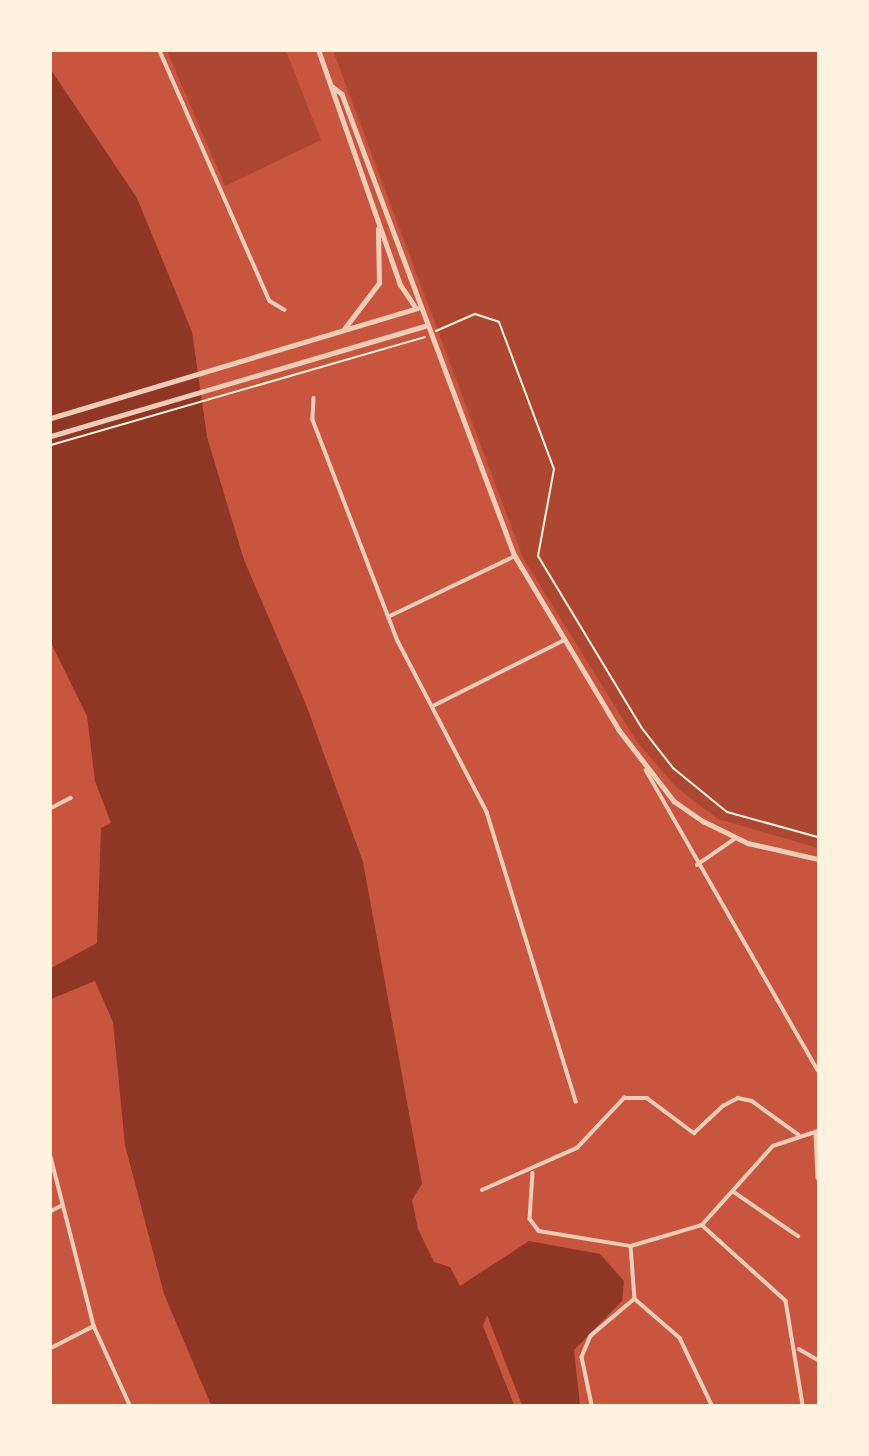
<!DOCTYPE html>
<html>
<head>
<meta charset="utf-8">
<style>
  body { margin:0 }
  #map { position:relative; width:869px; height:1456px; overflow:hidden; background:#c8553d; font-family:"DejaVu Sans",sans-serif }
  div>[style] { position:absolute }
  [style*='--x'] { left:calc(var(--x)*1px); top:calc(var(--y)*1px); width:calc(var(--w)*1px); rotate:calc(var(--a)*1deg) }
  .green>* { inset:0; background:#ae4732 }
  .water>* { inset:0; background:#8f3625 }
  .path>* { height:2px; margin:-1px; padding:0 1px; transform-origin:1px; border-radius:1px; background:#fff3e0 }
  .minor>* { height:3.5px; margin:-1.75px; padding:0 1.75px; transform-origin:1.75px; border-radius:1.75px; background:#f1ccb7 }
  .tertiary>* { height:4.5px; margin:-2.25px; padding:0 2.25px; transform-origin:2.25px; border-radius:2.25px; background:#f1ccb7 }
  span { translate:-50% -50%; white-space:nowrap; text-align:center; line-height:1.15; -webkit-text-stroke:7px #fff3e0; paint-order:stroke }
  .frame { position:absolute; inset:0; border:52px solid #fff3e0; pointer-events:none }
</style>
</head>
<body>
<div id="map">
  <div class="green">
    <i style="clip-path:polygon(167px 51px,286px 51px,321px 140px,225px 186px)"></i>
    <i style="clip-path:polygon(333px 51px,818px 51px,818px 848px,718px 819px,677px 788px,637px 742px,523px 558px)"></i>
  </div>
  <div class="water">
    <i style="clip-path:polygon(51px 70px,137px 198px,192px 332px,207px 437px,244px 560px,305px 702px,363px 862px,422px 1184px,412px 1200px,418px 1229px,434px 1262px,450px 1267px,460px 1286px,529px 1241px,600px 1254px,624px 1281px,622px 1301px,574px 1350px,580px 1405px,522px 1405px,487px 1315px,483px 1326px,514px 1405px,211px 1405px,164px 1294px,125px 1145px,113px 1022px,95px 981px,51px 999px,51px 968px,97px 943px,101px 828px,111px 823px,95px 781px,87px 716px,51px 643px)"></i>
  </div>
  <div class="path">
    <i style="--x:436;--y:331;--w:43;--a:-23.6"></i>
    <i style="--x:475;--y:314;--w:25;--a:18"></i>
    <i style="--x:499;--y:322;--w:157;--a:69.5"></i>
    <i style="--x:554;--y:469;--w:88;--a:100.4"></i>
    <i style="--x:538;--y:556;--w:200;--a:58.9"></i>
    <i style="--x:641;--y:727;--w:52;--a:52"></i>
    <i style="--x:673;--y:768;--w:70;--a:39.2"></i>
    <i style="--x:727;--y:812;--w:94;--a:15.4"></i>
    <i style="--x:51;--y:445;--w:389;--a:-16.1"></i>
  </div>
  <div class="minor">
    <i style="--x:160;--y:51;--w:273;--a:66.3"></i>
    <i style="--x:270;--y:301;--w:17;--a:31"></i>
    <i style="--x:314;--y:398;--w:22;--a:93"></i>
    <i style="--x:313;--y:420;--w:237;--a:69"></i>
    <i style="--x:398;--y:641;--w:193;--a:62.5"></i>
    <i style="--x:487;--y:812;--w:303;--a:72.9"></i>
    <i style="--x:390;--y:616;--w:139;--a:-25.6"></i>
    <i style="--x:433;--y:706;--w:145;--a:-26.6"></i>
    <i style="--x:646;--y:770;--w:346;--a:60.2"></i>
    <i style="--x:51;--y:808;--w:22;--a:-27"></i>
    <i style="--x:697;--y:865;--w:47;--a:-34.7"></i>
    <i style="--x:816;--y:1133;--w:45;--a:87.5"></i>
    <i style="--x:51;--y:1157;--w:174;--a:75.7"></i>
    <i style="--x:94;--y:1326;--w:87;--a:65.5"></i>
    <i style="--x:533;--y:1173;--w:46;--a:93.7"></i>
    <i style="--x:530;--y:1219;--w:15;--a:53"></i>
    <i style="--x:539;--y:1231;--w:93;--a:9.3"></i>
    <i style="--x:631;--y:1246;--w:53;--a:85.7"></i>
    <i style="--x:635;--y:1299;--w:57;--a:139.9"></i>
    <i style="--x:591;--y:1336;--w:23;--a:113"></i>
    <i style="--x:582;--y:1357;--w:49;--a:78.2"></i>
    <i style="--x:482;--y:1190;--w:104;--a:-23.9"></i>
    <i style="--x:577;--y:1148;--w:69;--a:-46.8"></i>
    <i style="--x:624;--y:1098;--w:23;--a:0"></i>
    <i style="--x:647;--y:1098;--w:59;--a:36.7"></i>
    <i style="--x:694;--y:1133;--w:40;--a:-43"></i>
    <i style="--x:723;--y:1106;--w:17;--a:-28"></i>
    <i style="--x:738;--y:1098;--w:14;--a:12"></i>
    <i style="--x:752;--y:1101;--w:57;--a:35.7"></i>
    <i style="--x:734;--y:1192;--w:78;--a:34.5"></i>
    <i style="--x:51;--y:1211;--w:11;--a:-27"></i>
    <i style="--x:702;--y:1225;--w:113;--a:42.1"></i>
    <i style="--x:786;--y:1301;--w:105;--a:80.7"></i>
    <i style="--x:631;--y:1246;--w:74;--a:-16.5"></i>
    <i style="--x:702;--y:1225;--w:106;--a:-48.1"></i>
    <i style="--x:773;--y:1146;--w:47;--a:-18.4"></i>
    <i style="--x:635;--y:1299;--w:60;--a:40.9"></i>
    <i style="--x:680;--y:1338;--w:74;--a:64.5"></i>
    <i style="--x:51;--y:1348;--w:48;--a:-27.1"></i>
    <i style="--x:799;--y:1349;--w:22;--a:30"></i>
  </div>
  <div class="tertiary">
    <i style="--x:319;--y:51;--w:247;--a:70.8"></i>
    <i style="--x:400;--y:284;--w:25;--a:56"></i>
    <i style="--x:333;--y:87;--w:11;--a:38"></i>
    <i style="--x:342;--y:94;--w:493;--a:69.5"></i>
    <i style="--x:515;--y:556;--w:203;--a:59.1"></i>
    <i style="--x:619;--y:730;--w:90;--a:52.2"></i>
    <i style="--x:674;--y:801;--w:35;--a:35"></i>
    <i style="--x:703;--y:821;--w:50;--a:26.1"></i>
    <i style="--x:748;--y:843;--w:72;--a:12.9"></i>
    <i style="--x:344;--y:329;--w:58;--a:-52.7"></i>
    <i style="--x:379;--y:283;--w:54;--a:-91.1"></i>
    <i style="--x:51;--y:418;--w:382;--a:-16.7"></i>
    <i style="--x:51;--y:436;--w:389;--a:-16.4"></i>
  </div>
  <div class="frame"></div>
</div>
</body>
</html>
